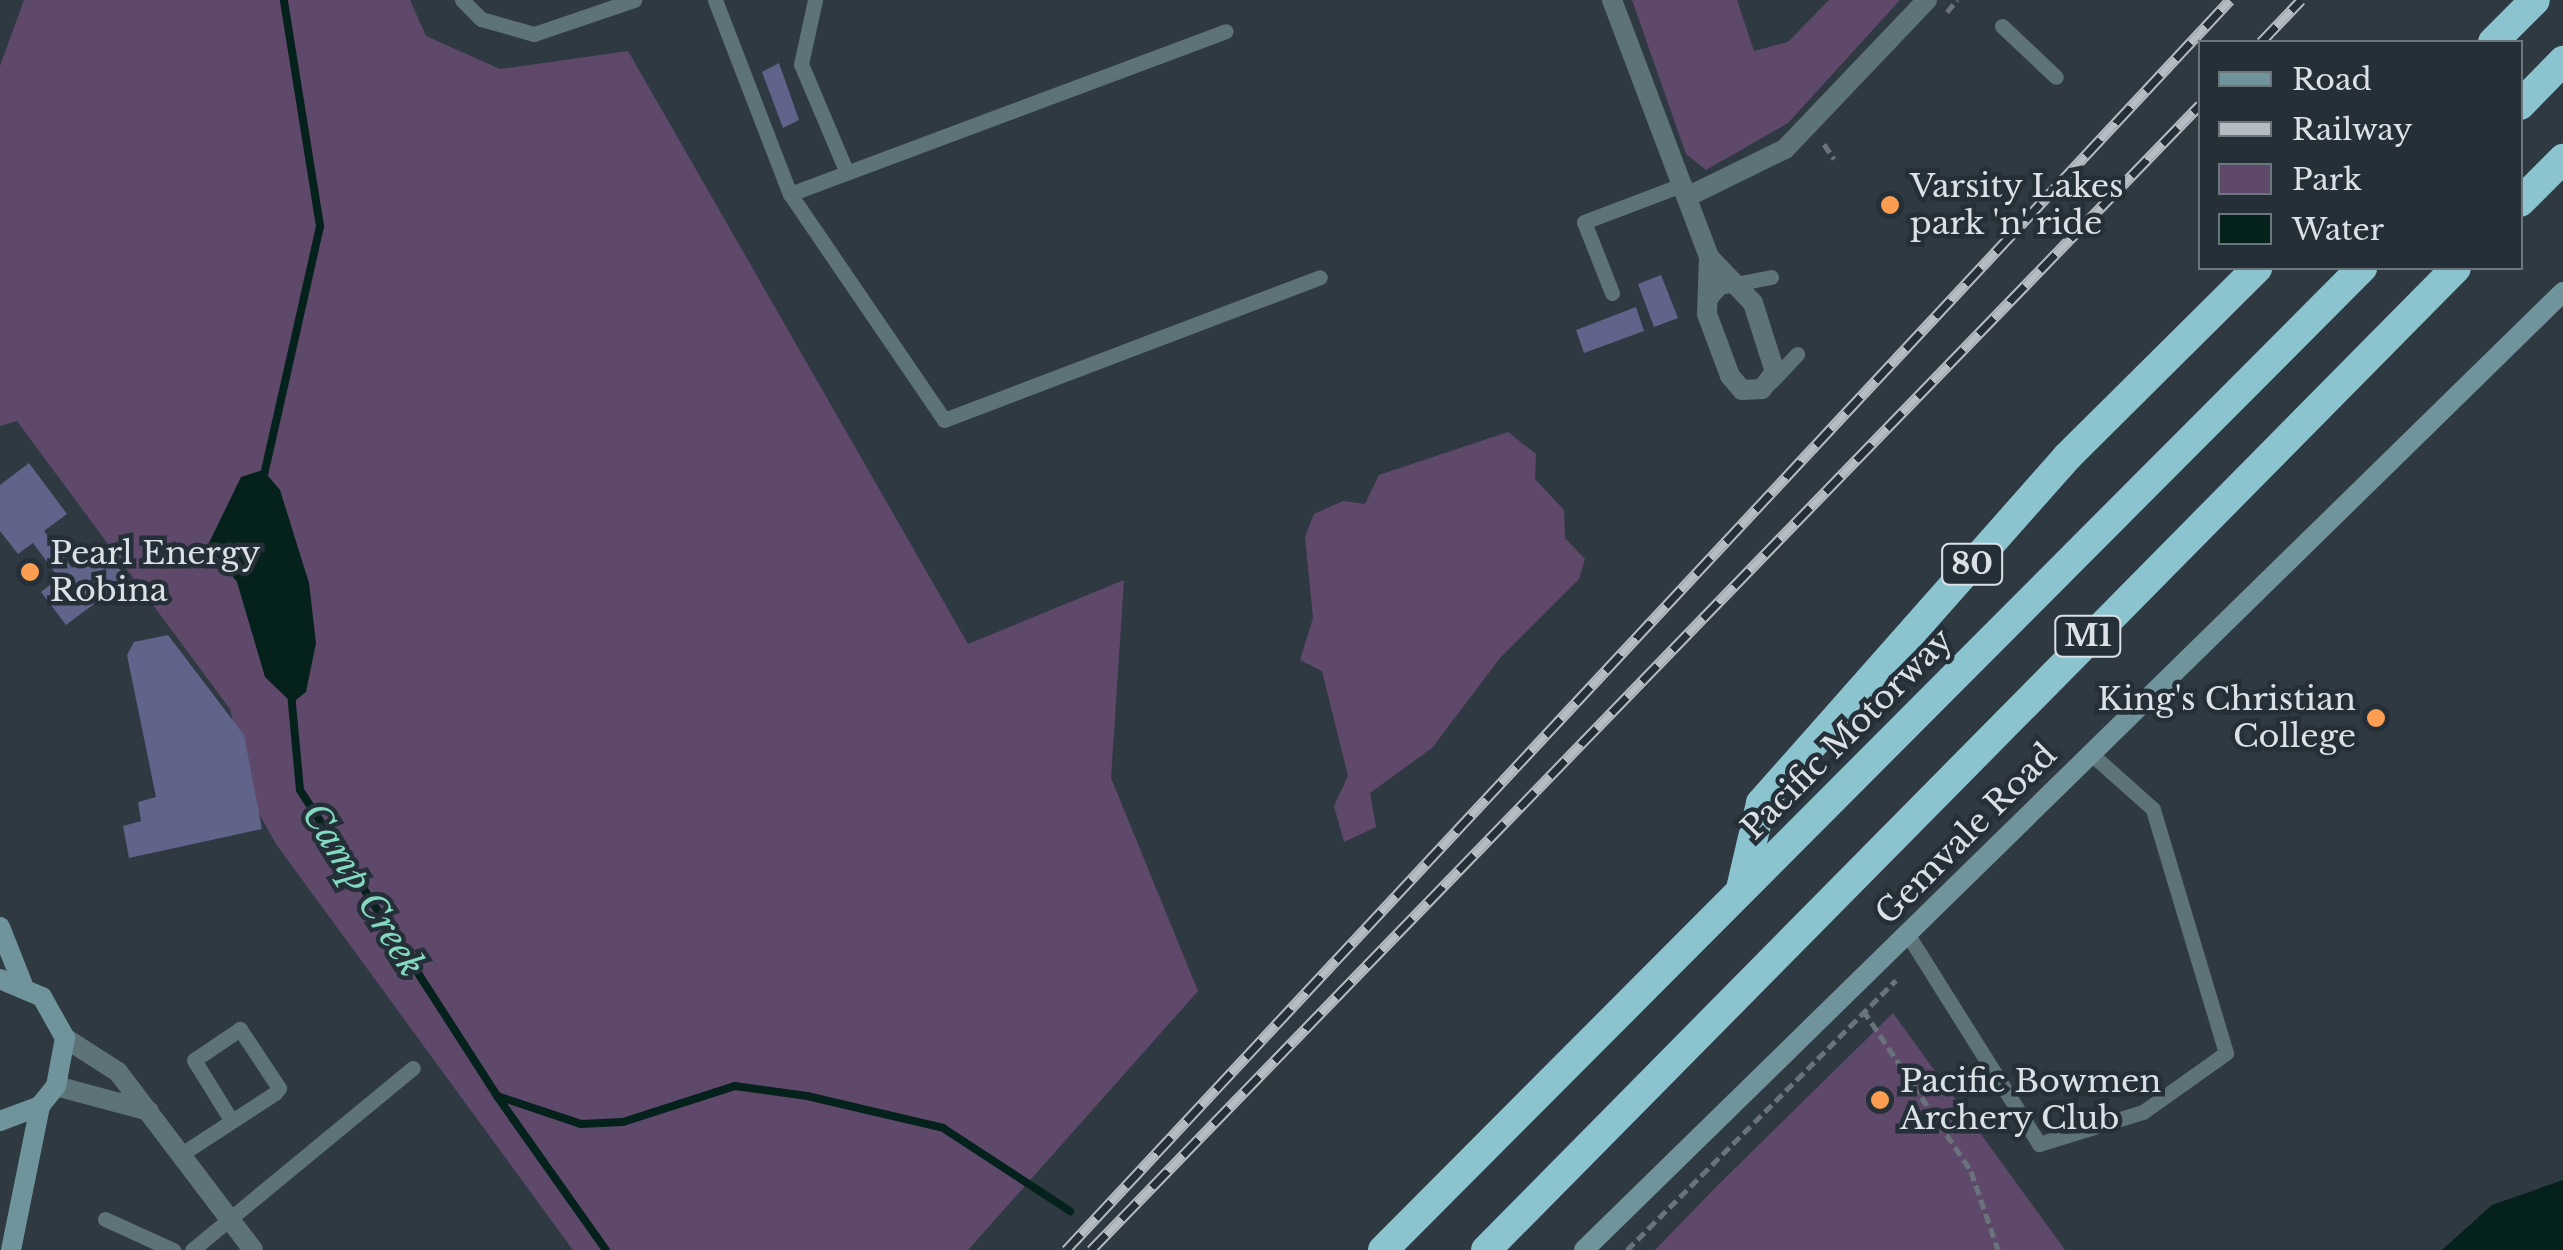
<!DOCTYPE html>
<html>
<head>
<meta charset="utf-8">
<style>
  body { margin:0 }
  #map { position:relative; width:2563px; height:1250px; overflow:hidden; background:#2f3942; font-family:"Libre Baskerville",serif }
  div>[style] { position:absolute }
  [style*='--x'] { left:calc(var(--x)*1px); top:calc(var(--y)*1px); width:calc(var(--w)*1px); rotate:calc(var(--a)*1deg) }
  .green>* { inset:0; background:#5f496b }
  .water>* { inset:0; background:#05211b }
  .stream>* { height:8px; margin:-4px; padding:0 4px; transform-origin:4px; border-radius:4px; background:#05211b }
  .building>* { inset:0; background:#60648a }
  .path>* { height:5px; margin-top:-2.5px; transform-origin:0; background:repeating-linear-gradient(90deg,#6a737b 0 10px,transparent 0 15px) }
  .service>* { height:15px; margin:-7.5px; padding:0 7.5px; transform-origin:7.5px; border-radius:7.5px; background:#5d7377 }
  .minor>* { height:20px; margin:-10px; padding:0 10px; transform-origin:10px; border-radius:10px; background:#5d7377 }
  .tertiary>* { height:20px; margin:-10px; padding:0 10px; transform-origin:10px; border-radius:10px; background:#5d7377 }
  .secondary>* { height:20px; margin:-10px; padding:0 10px; transform-origin:10px; border-radius:10px; background:#70949b }
  .motorway>* { height:30px; margin:-15px; padding:0 15px; transform-origin:15px; border-radius:15px; background:#8bc4ce }
  .rail>* { height:11px; margin-top:-5.5px; transform-origin:0; background:repeating-linear-gradient(90deg,#252f37 0 22px,#b6bcc3 0 44px); box-sizing:border-box; border-block:2px solid #b6bcc3 }
  .dots>* { width:28px; height:28px; translate:-50% -50%; box-sizing:border-box; border:5px solid #252f37; border-radius:50% }
  span { translate:-50% -50%; white-space:nowrap; text-align:center; line-height:1.15; -webkit-text-stroke:9px #252f37; paint-order:stroke }
  .shield-label span { padding:2px 8px; background:#252f37; border:2px solid; border-radius:8px; -webkit-text-stroke-width:0 }
  .shield-label { font-size:30px; color:#dbe1e7; font-weight:700 }
  .poi-label { font-size:32px; color:#dbe1e7 }
  .left { translate:0 -50%; text-align:left }
  .right { translate:-100% -50%; text-align:right }
  .street-label { font-size:32px; color:#dbe1e7 }
  .water-label { font-size:35px; color:#83d9c2; font-style:italic }
  .legend { position:absolute; left:2198px; top:40px; width:325px; height:230px; box-sizing:border-box; background:#252f37; border:2px solid #6e767d; margin:0; padding:12px 18px; list-style:none; font-size:30px; color:#dbe1e7 }
  .legend li { display:flex; align-items:center; gap:20px; height:50px }
  .legend b { width:50px; border:2px solid #6e767d }
</style>
</head>
<body>
<div id="map">
  <div class="green">
    <i style="clip-path:polygon(24px 0,410px 0,426px 36px,500px 69px,628px 51px,968px 644px,1124px 580px,1111px 778px,1198px 991px,968px 1250px,573px 1250px,276px 844px,250px 797px,230px 709px,17px 421px,0 426px,0 66px)"></i>
    <i style="clip-path:polygon(1632px 0,1737px 0,1754px 51px,1788px 42px,1829px 0,1900px 0,1788px 123px,1706px 170px,1686px 154px)"></i>
    <i style="clip-path:polygon(1508px 432px,1536px 454px,1535px 479px,1564px 510px,1565px 538px,1585px 559px,1579px 579px,1500px 658px,1432px 748px,1370px 793px,1376px 827px,1344px 842px,1334px 806px,1348px 776px,1322px 671px,1300px 660px,1313px 618px,1305px 537px,1314px 514px,1343px 501px,1365px 504px,1379px 475px)"></i>
    <i style="clip-path:polygon(1893px 1013px,2065px 1250px,1655px 1250px,1716px 1187px)"></i>
  </div>
  <div class="water">
    <i style="clip-path:polygon(263px 470px,280px 490px,309px 583px,316px 643px,306px 692px,292px 703px,265px 677px,237px 582px,208px 545px,241px 477px)"></i>
    <i style="clip-path:polygon(2563px 1180px,2563px 1250px,2442px 1250px,2492px 1205px)"></i>
  </div>
  <div class="stream">
    <i style="--x:264;--y:475;--w:255;--a:-77.3"></i>
    <i style="--x:320;--y:226;--w:229;--a:-99.1"></i>
    <i style="--x:291;--y:693;--w:97;--a:84.7"></i>
    <i style="--x:300;--y:790;--w:364;--a:57.2"></i>
    <i style="--x:497;--y:1096;--w:89;--a:18.4"></i>
    <i style="--x:581;--y:1124;--w:42;--a:-2.7"></i>
    <i style="--x:623;--y:1122;--w:118;--a:-17.8"></i>
    <i style="--x:735;--y:1086;--w:73;--a:7.9"></i>
    <i style="--x:807;--y:1096;--w:140;--a:13.2"></i>
    <i style="--x:943;--y:1128;--w:152;--a:33.2"></i>
    <i style="--x:499;--y:1099;--w:185;--a:54.7"></i>
  </div>
  <div class="building">
    <i style="clip-path:polygon(779px 63px,799px 120px,783px 128px,762px 72px)"></i>
    <i style="clip-path:polygon(1661px 275px,1678px 318px,1654px 327px,1638px 284px)"></i>
    <i style="clip-path:polygon(1636px 307px,1644px 331px,1584px 353px,1576px 330px)"></i>
    <i style="clip-path:polygon(29px 463px,67px 514px,44px 531px,72px 568px,102px 546px,127px 579px,66px 625px,41px 592px,59px 578px,33px 543px,18px 554px,0 531px,0 485px)"></i>
    <i style="clip-path:polygon(168px 635px,244px 735px,262px 829px,129px 858px,123px 826px,141px 821px,138px 802px,156px 797px,127px 655px,134px 642px)"></i>
  </div>
  <div class="path">
    <i style="--x:1947;--y:12;--w:16;--a:-50"></i>
    <i style="--x:1824;--y:144;--w:18;--a:56"></i>
    <i style="--x:1863;--y:1010;--w:194;--a:56.1"></i>
    <i style="--x:1971;--y:1171;--w:83;--a:71.1"></i>
    <i style="--x:1627;--y:1250;--w:381;--a:-45.1"></i>
  </div>
  <div class="service">
    <i style="--x:462;--y:0;--w:27;--a:45"></i>
    <i style="--x:481;--y:19;--w:55;--a:15.8"></i>
    <i style="--x:534;--y:34;--w:106;--a:-18.8"></i>
    <i style="--x:715;--y:0;--w:208;--a:68.9"></i>
    <i style="--x:790;--y:194;--w:465;--a:-20.5"></i>
    <i style="--x:815;--y:0;--w:66;--a:102.3"></i>
    <i style="--x:801;--y:64;--w:118;--a:67.1"></i>
    <i style="--x:2002;--y:26;--w:74;--a:43.4"></i>
    <i style="--x:790;--y:194;--w:273;--a:55.7"></i>
    <i style="--x:944;--y:420;--w:402;--a:-20.8"></i>
    <i style="--x:1612;--y:293;--w:76;--a:-111.5"></i>
    <i style="--x:1584;--y:222;--w:107;--a:-20.8"></i>
    <i style="--x:1707;--y:302;--w:20;--a:-49"></i>
    <i style="--x:1720;--y:287;--w:52;--a:-11.1"></i>
    <i style="--x:1772;--y:381;--w:37;--a:-47"></i>
    <i style="--x:1908;--y:935;--w:247;--a:57.9"></i>
    <i style="--x:2039;--y:1144;--w:109;--a:-17.1"></i>
    <i style="--x:2143;--y:1112;--w:102;--a:-35.4"></i>
    <i style="--x:2226;--y:1053;--w:255;--a:-106.7"></i>
    <i style="--x:2153;--y:809;--w:86;--a:-138.3"></i>
    <i style="--x:183;--y:1153;--w:110;--a:-33.1"></i>
    <i style="--x:275;--y:1093;--w:6;--a:-51"></i>
    <i style="--x:279;--y:1088;--w:71;--a:-123.5"></i>
    <i style="--x:240;--y:1029;--w:55;--a:146"></i>
    <i style="--x:194;--y:1060;--w:70;--a:58.3"></i>
    <i style="--x:105;--y:1219;--w:75;--a:24.5"></i>
    <i style="--x:192;--y:1250;--w:286;--a:-39.5"></i>
  </div>
  <div class="minor">
    <i style="--x:1612;--y:0;--w:275;--a:69.3"></i>
    <i style="--x:1709;--y:257;--w:57;--a:92"></i>
    <i style="--x:1707;--y:314;--w:66;--a:69.6"></i>
    <i style="--x:1730;--y:376;--w:18;--a:49"></i>
    <i style="--x:1742;--y:390;--w:20;--a:-3"></i>
    <i style="--x:1762;--y:389;--w:21;--a:-53"></i>
    <i style="--x:1775;--y:372;--w:72;--a:-107.7"></i>
    <i style="--x:1753;--y:303;--w:64;--a:-133.7"></i>
    <i style="--x:1689;--y:196;--w:107;--a:-26.1"></i>
    <i style="--x:1785;--y:149;--w:206;--a:-46.4"></i>
  </div>
  <div class="tertiary">
    <i style="--x:65;--y:1038;--w:63;--a:32.7"></i>
    <i style="--x:118;--y:1072;--w:223;--a:52.8"></i>
    <i style="--x:56;--y:1086;--w:96;--a:15"></i>
  </div>
  <div class="secondary">
    <i style="--x:0;--y:927;--w:62;--a:68.4"></i>
    <i style="--x:0;--y:979;--w:46;--a:23.2"></i>
    <i style="--x:42;--y:997;--w:47;--a:60.7"></i>
    <i style="--x:65;--y:1038;--w:49;--a:100.6"></i>
    <i style="--x:56;--y:1086;--w:26;--a:129"></i>
    <i style="--x:40;--y:1106;--w:43;--a:159.4"></i>
    <i style="--x:11;--y:1250;--w:147;--a:-78.6"></i>
    <i style="--x:1584;--y:1250;--w:1370;--a:-44.38"></i>
  </div>
  <div class="motorway">
    <i style="--x:2493;--y:42;--w:59;--a:-45"></i>
    <i style="--x:2520;--y:105;--w:62;--a:-45.7"></i>
    <i style="--x:2520;--y:202;--w:61;--a:-45"></i>
    <i style="--x:1741;--y:889;--w:88;--a:-76.9"></i>
    <i style="--x:1761;--y:803;--w:462;--a:-48.5"></i>
    <i style="--x:2067;--y:457;--w:268;--a:-44.8"></i>
    <i style="--x:1383;--y:1250;--w:1387;--a:-45.09"></i>
    <i style="--x:1486;--y:1250;--w:1380;--a:-45.35"></i>
  </div>
  <div class="rail">
    <i style="--x:2261;--y:42;--w:58;--a:-46.4"></i>
    <i style="--x:1066;--y:1250;--w:1708;--a:-47.04"></i>
    <i style="--x:1091;--y:1250;--w:1594;--a:-45.92"></i>
  </div>
  <div class="dots">
    <i style="left:1890px;top:205px;background:#fb9e51"></i>
    <i style="left:30px;top:572px;background:#fb9e51"></i>
    <i style="left:2376px;top:718px;background:#fb9e51"></i>
    <i style="left:1880px;top:1100px;background:#fb9e51"></i>
  </div>
  <div class="shield-label">
    <span style="left:1972px;top:564px">80</span>
    <span style="left:2088px;top:636px">M1</span>
  </div>
  <div class="poi-label">
    <span class="left" style="left:1910px;top:205px">Varsity Lakes<br>park 'n' ride</span>
    <span class="left" style="left:50px;top:572px">Pearl Energy<br>Robina</span>
    <span class="right" style="left:2356px;top:718px">King's Christian<br>College</span>
    <span class="left" style="left:1900px;top:1100px">Pacific Bowmen<br>Archery Club</span>
  </div>
  <div class="street-label">
    <span style="left:1847px;top:734px;rotate:-45deg">Pacific Motorway</span>
    <span style="left:1966px;top:834px;rotate:-45deg">Gemvale Road</span>
  </div>
  <div class="water-label">
    <span style="left:363px;top:890px;rotate:58deg">Camp Creek</span>
  </div>
  <ul class="legend">
  <li><b style="height:12px;background:#70949b"></b>Road</li>
  <li><b style="height:12px;background:#b6bcc3"></b>Railway</li>
  <li><b style="height:28px;background:#5f496b"></b>Park</li>
  <li><b style="height:28px;background:#05211b"></b>Water</li>
  </ul>
</div>
</body>
</html>
